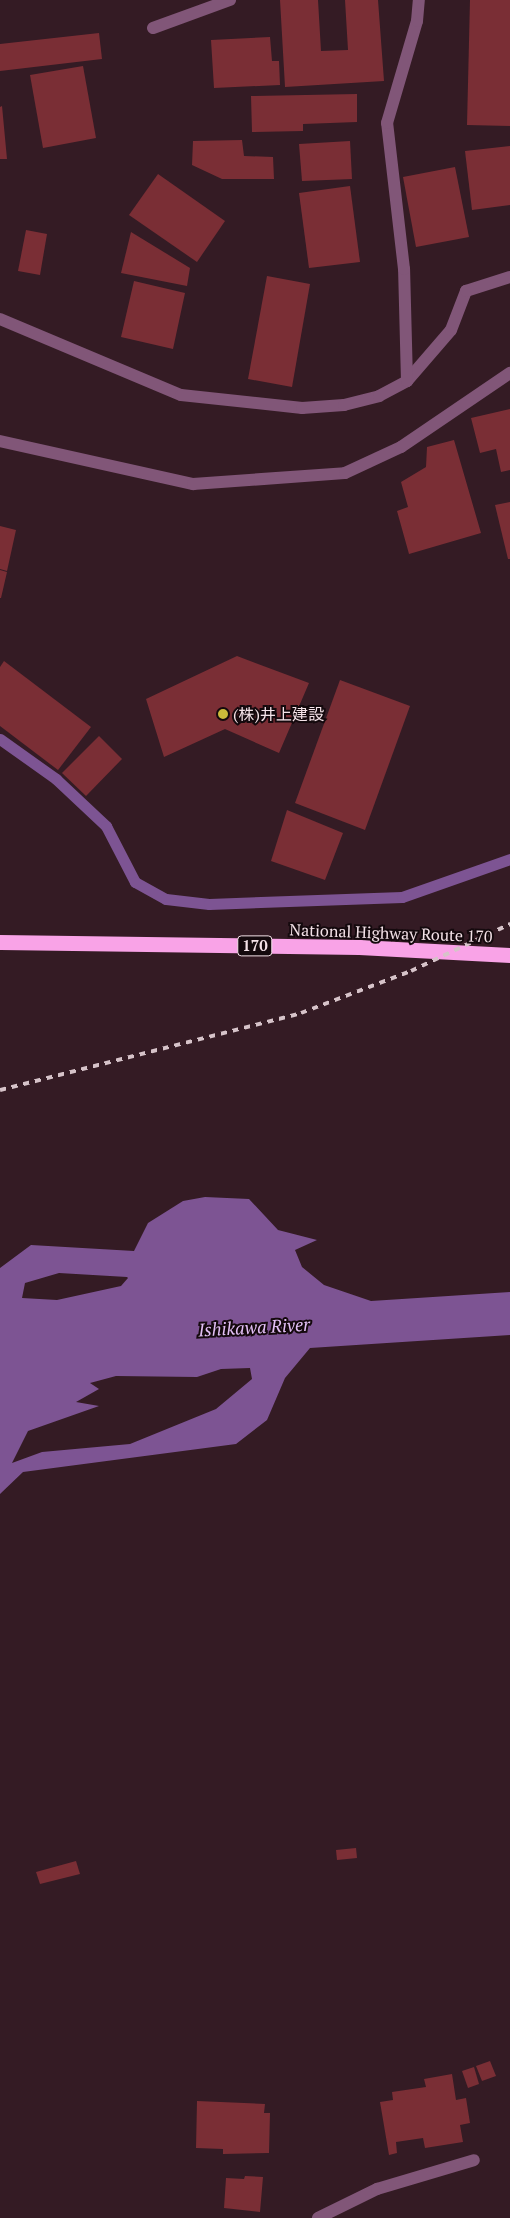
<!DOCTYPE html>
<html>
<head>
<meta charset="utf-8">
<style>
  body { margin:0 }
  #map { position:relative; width:510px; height:2218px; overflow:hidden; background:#341b24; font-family:"PT Serif","Noto Sans JP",serif }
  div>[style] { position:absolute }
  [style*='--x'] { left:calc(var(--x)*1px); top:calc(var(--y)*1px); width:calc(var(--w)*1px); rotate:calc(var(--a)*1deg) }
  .water>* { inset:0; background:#7d5493 }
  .stream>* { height:11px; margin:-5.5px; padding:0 5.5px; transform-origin:5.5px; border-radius:5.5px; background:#7d5493 }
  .building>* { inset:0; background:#7a2e35 }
  .minor>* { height:12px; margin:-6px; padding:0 6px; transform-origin:6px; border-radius:6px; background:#815678 }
  .highway>* { height:15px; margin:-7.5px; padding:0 7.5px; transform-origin:7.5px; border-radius:7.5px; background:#f9a3e7 }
  .rail>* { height:4px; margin-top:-2px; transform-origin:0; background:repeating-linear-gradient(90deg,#d6c3c9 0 6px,transparent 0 12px) }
  .dots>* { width:14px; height:14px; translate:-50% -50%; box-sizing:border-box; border:2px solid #14090d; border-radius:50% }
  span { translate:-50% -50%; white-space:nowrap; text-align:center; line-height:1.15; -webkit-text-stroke:4px #14090d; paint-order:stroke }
  .shield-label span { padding:1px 4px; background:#14090d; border:1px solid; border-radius:4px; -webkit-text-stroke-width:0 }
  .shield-label { font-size:15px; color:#f4e2e8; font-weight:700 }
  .poi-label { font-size:16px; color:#f4e2e8 }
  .left { translate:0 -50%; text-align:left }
  .street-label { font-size:16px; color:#f4e2e8 }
  .water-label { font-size:18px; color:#e2bff5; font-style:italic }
</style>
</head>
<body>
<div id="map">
  <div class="water">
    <i style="clip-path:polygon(evenodd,205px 1197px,249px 1199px,278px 1230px,317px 1240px,295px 1250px,302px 1267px,324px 1285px,371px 1301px,510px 1292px,510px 1335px,310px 1348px,285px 1378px,267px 1420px,236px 1444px,23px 1472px,0 1494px,0 1268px,31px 1245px,134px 1251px,148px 1223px,183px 1201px,205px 1197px,59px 1273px,127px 1277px,128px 1278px,121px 1286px,57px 1300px,22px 1298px,25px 1283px,59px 1273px,205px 1197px,221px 1369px,250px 1368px,252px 1379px,216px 1409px,130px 1444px,42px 1452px,12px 1463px,28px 1431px,99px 1406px,76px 1402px,99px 1389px,90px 1383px,116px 1376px,197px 1377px,221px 1369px)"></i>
  </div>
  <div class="stream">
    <i style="--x:0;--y:739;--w:69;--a:35.5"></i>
    <i style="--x:56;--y:779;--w:69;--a:43.2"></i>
    <i style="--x:106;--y:826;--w:63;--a:62.6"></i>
    <i style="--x:135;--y:882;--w:35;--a:29"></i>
    <i style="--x:166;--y:899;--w:43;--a:6.6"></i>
    <i style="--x:209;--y:904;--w:193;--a:-2.1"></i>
    <i style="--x:402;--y:897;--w:114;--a:-19.4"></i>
  </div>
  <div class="building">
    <i style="clip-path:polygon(280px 0,318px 0,321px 51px,348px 50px,345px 0,378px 0,384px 81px,285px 87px)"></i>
    <i style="clip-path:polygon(470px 0,510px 0,510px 126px,467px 125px)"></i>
    <i style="clip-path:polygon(99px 33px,102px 59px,0 71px,0 44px)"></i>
    <i style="clip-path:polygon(270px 37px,272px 61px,279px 61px,280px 85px,214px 88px,211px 40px)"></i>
    <i style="clip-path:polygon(83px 66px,96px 138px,43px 148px,30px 75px)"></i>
    <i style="clip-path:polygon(357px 94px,357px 122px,303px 124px,303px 131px,252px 132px,251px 96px)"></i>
    <i style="clip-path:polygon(2px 106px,7px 159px,0 159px,0 107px)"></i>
    <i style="clip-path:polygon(242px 140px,244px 156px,273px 157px,274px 179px,222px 179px,192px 165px,193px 141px)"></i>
    <i style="clip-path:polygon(350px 141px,352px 179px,302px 181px,299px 144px)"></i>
    <i style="clip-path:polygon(510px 146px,510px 205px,472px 210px,465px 151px)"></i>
    <i style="clip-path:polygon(455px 167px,469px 237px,416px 247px,403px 177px)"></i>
    <i style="clip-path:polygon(158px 174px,225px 221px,197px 262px,129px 215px)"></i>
    <i style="clip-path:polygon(350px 186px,360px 262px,309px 268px,299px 193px)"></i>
    <i style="clip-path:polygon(26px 230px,47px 234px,40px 275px,18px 271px)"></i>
    <i style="clip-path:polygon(131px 232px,190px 268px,187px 286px,121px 273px)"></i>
    <i style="clip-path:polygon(267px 276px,310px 284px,292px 387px,248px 379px)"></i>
    <i style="clip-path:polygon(134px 281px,185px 293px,173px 349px,121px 337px)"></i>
    <i style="clip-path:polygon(510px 409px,510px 470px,501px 472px,496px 449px,480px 453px,471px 418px)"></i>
    <i style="clip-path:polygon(454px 440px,481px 533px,409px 554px,397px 511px,408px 507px,401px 482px,426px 467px,427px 447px)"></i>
    <i style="clip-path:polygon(510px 502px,510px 559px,508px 559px,495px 505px)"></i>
    <i style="clip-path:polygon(0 526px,16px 530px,7px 571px,0 569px)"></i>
    <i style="clip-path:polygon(0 570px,7px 572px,1px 598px,0 598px)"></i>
    <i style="clip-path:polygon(237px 656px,309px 683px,279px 753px,225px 729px,164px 757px,146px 699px)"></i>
    <i style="clip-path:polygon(4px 661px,91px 727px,58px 770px,0 726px,0 667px)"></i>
    <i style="clip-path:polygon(340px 680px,410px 706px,365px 830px,295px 803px)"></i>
    <i style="clip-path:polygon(99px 736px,122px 759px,86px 796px,62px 773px)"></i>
    <i style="clip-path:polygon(287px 810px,343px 833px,325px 880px,271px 861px)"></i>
    <i style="clip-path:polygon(356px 1848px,357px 1858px,337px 1860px,336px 1850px)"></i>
    <i style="clip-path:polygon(76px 1861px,80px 1874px,40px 1884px,36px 1872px)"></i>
    <i style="clip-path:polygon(490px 2061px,496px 2076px,482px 2081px,476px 2066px)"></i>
    <i style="clip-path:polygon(474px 2067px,479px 2084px,468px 2088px,462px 2071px)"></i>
    <i style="clip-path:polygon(452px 2074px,456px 2100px,466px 2098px,470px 2123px,460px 2125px,463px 2142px,425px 2148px,423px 2138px,396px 2142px,397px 2153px,389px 2155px,380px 2102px,393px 2100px,392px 2092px,426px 2087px,424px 2079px)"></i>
    <i style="clip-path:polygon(197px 2101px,265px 2104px,264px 2113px,270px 2113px,269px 2153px,223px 2154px,223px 2149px,196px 2148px)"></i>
    <i style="clip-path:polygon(245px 2176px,263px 2177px,260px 2212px,224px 2208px,226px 2178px,244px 2179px)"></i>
  </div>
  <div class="minor">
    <i style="--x:153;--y:28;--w:82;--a:-20"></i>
    <i style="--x:0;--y:319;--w:196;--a:22.8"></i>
    <i style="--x:181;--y:395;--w:122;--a:6.1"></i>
    <i style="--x:302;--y:408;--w:42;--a:-4.1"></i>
    <i style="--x:344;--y:405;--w:36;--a:-14"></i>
    <i style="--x:379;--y:396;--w:32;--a:-28"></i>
    <i style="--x:407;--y:381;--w:67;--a:-49.2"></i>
    <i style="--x:451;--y:330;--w:42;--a:-69"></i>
    <i style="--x:466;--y:291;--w:46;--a:-17.7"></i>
    <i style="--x:407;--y:381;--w:112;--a:-91.5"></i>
    <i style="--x:404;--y:269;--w:147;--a:-96.6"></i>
    <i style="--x:387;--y:123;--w:106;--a:-73.6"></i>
    <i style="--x:417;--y:21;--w:21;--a:-85"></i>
    <i style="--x:0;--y:441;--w:198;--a:12.6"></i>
    <i style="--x:193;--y:484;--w:152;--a:-4.1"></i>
    <i style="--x:345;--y:473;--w:62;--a:-24.9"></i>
    <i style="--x:401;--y:447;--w:132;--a:-34.2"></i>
    <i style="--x:318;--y:2218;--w:66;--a:-26.2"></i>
    <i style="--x:377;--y:2189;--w:101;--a:-16.6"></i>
  </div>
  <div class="highway">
    <i style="--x:0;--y:942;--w:359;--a:0.8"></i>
    <i style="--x:359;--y:947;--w:151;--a:3"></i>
  </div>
  <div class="rail">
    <i style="--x:0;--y:1090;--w:311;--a:-14.3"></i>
    <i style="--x:301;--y:1013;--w:118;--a:-20.9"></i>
    <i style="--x:411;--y:971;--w:110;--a:-25.4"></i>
  </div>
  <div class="dots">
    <i style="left:223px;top:714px;background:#caba3a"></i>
  </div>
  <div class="shield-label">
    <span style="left:255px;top:946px">170</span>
  </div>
  <div class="poi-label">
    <span class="left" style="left:233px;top:714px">(株)井上建設</span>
  </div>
  <div class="street-label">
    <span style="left:391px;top:933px;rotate:2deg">National Highway Route 170</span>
  </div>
  <div class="water-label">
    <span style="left:254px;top:1327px;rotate:-3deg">Ishikawa River</span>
  </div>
</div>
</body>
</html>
